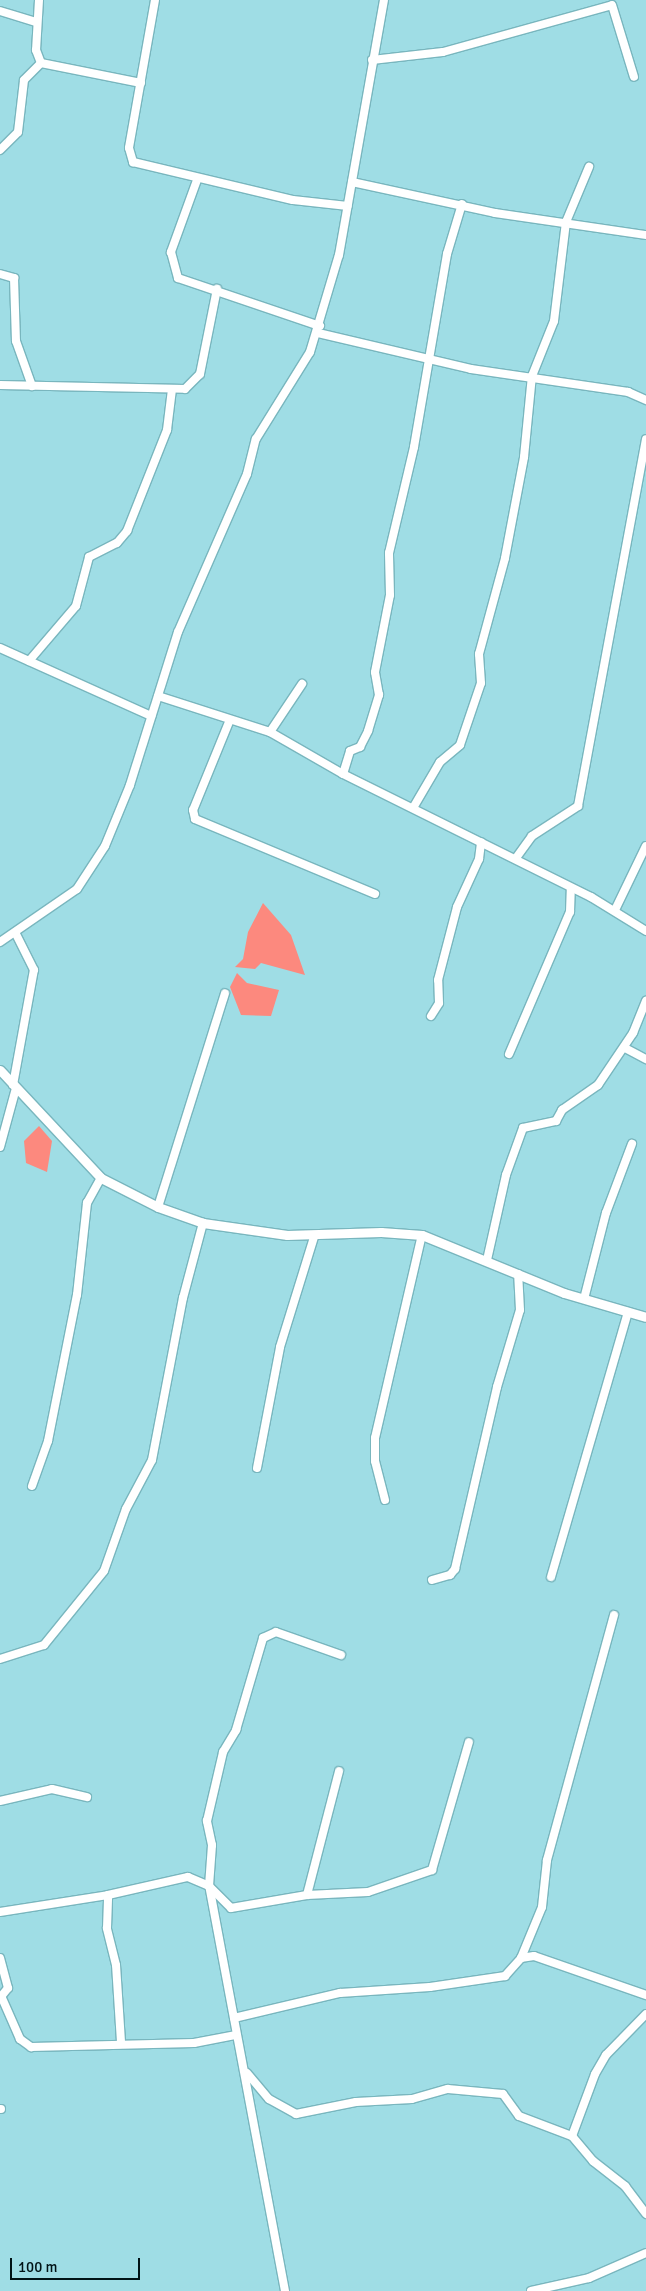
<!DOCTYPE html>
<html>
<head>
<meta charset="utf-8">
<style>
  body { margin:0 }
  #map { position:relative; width:646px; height:2291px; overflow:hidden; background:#9fdde5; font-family:Signika,sans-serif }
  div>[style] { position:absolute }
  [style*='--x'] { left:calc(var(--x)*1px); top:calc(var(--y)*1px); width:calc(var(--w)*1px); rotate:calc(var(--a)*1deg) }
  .green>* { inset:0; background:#fc897e }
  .roads { filter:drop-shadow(1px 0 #79b6be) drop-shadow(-1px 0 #79b6be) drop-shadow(0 1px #79b6be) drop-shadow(0 -1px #79b6be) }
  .minor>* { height:8px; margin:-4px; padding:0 4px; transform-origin:4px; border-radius:4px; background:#fff }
  .tertiary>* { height:9px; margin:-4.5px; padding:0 4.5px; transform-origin:4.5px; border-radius:4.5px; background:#fff }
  span { translate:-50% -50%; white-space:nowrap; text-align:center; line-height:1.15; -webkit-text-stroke:4.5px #9fdde5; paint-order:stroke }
  .scale { position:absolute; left:10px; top:2258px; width:130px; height:22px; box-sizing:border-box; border:2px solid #001316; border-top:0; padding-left:6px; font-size:15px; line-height:18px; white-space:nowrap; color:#001316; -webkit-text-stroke:4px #9fdde5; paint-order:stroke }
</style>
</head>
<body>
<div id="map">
  <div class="green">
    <i style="clip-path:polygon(263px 903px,291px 935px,305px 975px,261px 963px,255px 969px,235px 967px,243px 959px,248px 932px)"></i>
    <i style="clip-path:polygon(237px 973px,247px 983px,279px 990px,271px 1016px,241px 1015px,230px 987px)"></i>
    <i style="clip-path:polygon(39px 1126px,52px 1141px,47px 1172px,26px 1163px,24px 1141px)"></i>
  </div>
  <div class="roads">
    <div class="minor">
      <i style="--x:39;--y:0;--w:50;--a:93.4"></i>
      <i style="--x:36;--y:50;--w:14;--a:69"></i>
      <i style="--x:41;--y:63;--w:102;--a:11.3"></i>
      <i style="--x:155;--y:0;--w:150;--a:100"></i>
      <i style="--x:129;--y:148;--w:15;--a:74"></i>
      <i style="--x:133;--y:162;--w:164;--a:13.4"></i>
      <i style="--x:293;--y:200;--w:55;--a:6.2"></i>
      <i style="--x:0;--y:11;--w:38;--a:17"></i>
      <i style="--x:372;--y:60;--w:71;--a:-6.4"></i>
      <i style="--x:443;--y:52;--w:175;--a:-15.5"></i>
      <i style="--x:612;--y:5;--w:75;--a:73"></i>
      <i style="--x:0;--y:150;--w:25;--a:-45"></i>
      <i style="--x:18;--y:132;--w:52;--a:-83.4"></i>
      <i style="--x:24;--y:80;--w:24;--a:-45"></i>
      <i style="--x:197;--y:180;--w:77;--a:109.9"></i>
      <i style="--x:171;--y:252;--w:27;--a:75"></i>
      <i style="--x:178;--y:278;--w:150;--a:18.7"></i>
      <i style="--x:352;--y:182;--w:146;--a:12.2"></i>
      <i style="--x:495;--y:213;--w:153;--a:8.3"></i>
      <i style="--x:0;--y:274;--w:15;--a:16"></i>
      <i style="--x:14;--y:278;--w:63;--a:88.2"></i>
      <i style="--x:16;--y:341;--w:48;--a:70.4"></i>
      <i style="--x:318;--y:333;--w:157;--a:13.2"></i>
      <i style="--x:471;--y:369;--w:159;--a:8.3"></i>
      <i style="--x:628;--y:392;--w:20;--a:24"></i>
      <i style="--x:0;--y:385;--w:185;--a:1.2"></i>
      <i style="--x:185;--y:389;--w:21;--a:-45"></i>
      <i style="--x:200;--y:374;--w:87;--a:-78.7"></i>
      <i style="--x:0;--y:648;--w:166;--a:24.2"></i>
      <i style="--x:29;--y:661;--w:72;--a:-49.5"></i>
      <i style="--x:76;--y:606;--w:51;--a:-75.1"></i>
      <i style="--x:89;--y:557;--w:31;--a:-27"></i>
      <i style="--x:117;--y:543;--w:16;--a:-50"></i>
      <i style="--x:127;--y:531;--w:109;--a:-68.4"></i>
      <i style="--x:167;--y:430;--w:38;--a:-83"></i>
      <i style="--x:158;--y:696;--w:118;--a:17.8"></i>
      <i style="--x:270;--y:732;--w:84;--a:29.9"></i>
      <i style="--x:343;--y:774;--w:277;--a:26.4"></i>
      <i style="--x:591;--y:897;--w:65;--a:31.7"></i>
      <i style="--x:229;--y:722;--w:95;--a:112.2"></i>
      <i style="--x:193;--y:810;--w:9;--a:77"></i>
      <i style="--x:195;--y:819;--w:195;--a:22.6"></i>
      <i style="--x:270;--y:732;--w:58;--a:-56.3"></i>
      <i style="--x:343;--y:774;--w:24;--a:-73"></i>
      <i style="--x:350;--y:751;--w:11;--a:-22"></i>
      <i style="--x:360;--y:747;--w:18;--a:-63"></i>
      <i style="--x:368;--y:731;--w:38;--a:-73"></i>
      <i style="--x:379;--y:695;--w:23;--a:-100"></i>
      <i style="--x:375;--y:672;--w:78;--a:-79"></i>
      <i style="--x:390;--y:595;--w:42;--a:-91.4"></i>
      <i style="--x:389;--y:553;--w:109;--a:-76.7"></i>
      <i style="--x:414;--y:447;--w:196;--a:-80.3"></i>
      <i style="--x:447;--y:254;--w:52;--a:-73.3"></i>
      <i style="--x:413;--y:808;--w:53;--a:-59.6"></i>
      <i style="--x:440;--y:762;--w:26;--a:-40"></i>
      <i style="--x:460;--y:745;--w:65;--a:-71.3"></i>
      <i style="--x:481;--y:683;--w:29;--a:-94"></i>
      <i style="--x:479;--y:654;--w:99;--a:-74.8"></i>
      <i style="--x:505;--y:558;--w:103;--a:-79.3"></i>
      <i style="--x:524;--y:457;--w:81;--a:-84.4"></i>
      <i style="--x:532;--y:376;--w:59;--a:-68.2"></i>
      <i style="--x:554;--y:321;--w:100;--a:-83.1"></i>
      <i style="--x:566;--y:222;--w:60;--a:-67.3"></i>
      <i style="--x:516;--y:858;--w:27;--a:-54"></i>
      <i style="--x:532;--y:836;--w:55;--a:-33.1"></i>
      <i style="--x:578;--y:806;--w:373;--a:-79.5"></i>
      <i style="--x:615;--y:910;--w:71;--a:-64.2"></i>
      <i style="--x:0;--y:942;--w:93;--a:-34.5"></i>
      <i style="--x:77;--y:889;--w:51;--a:-56.9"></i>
      <i style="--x:105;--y:846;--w:66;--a:-67.7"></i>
      <i style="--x:130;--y:785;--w:160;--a:-72.6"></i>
      <i style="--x:178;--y:632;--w:172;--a:-66.4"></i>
      <i style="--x:247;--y:474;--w:36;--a:-76"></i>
      <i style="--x:256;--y:439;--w:102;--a:-58.2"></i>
      <i style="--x:310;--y:352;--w:101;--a:-73.4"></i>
      <i style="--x:339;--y:255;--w:259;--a:-80"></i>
      <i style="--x:431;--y:1016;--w:15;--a:-58"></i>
      <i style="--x:439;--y:1003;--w:23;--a:-92"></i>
      <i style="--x:438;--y:980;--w:75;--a:-75.4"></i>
      <i style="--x:457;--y:907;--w:53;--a:-65.4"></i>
      <i style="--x:479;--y:859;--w:17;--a:-83"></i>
      <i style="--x:625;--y:1048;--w:24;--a:28"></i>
      <i style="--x:509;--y:1054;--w:155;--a:-66.8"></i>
      <i style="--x:570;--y:912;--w:24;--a:-88"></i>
      <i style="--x:13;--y:1085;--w:117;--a:-79.7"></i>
      <i style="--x:34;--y:970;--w:40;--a:-116.6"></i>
      <i style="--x:0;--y:1147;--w:61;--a:-74.8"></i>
      <i style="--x:158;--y:1207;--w:224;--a:-72.6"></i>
      <i style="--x:487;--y:1260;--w:87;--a:-77.4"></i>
      <i style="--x:506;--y:1175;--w:50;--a:-70.1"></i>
      <i style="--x:523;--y:1128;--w:34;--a:-12"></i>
      <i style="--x:556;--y:1121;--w:13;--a:-61"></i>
      <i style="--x:562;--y:1110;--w:44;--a:-34.8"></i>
      <i style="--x:598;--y:1085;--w:63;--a:-56.1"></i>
      <i style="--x:633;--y:1033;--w:35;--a:-68"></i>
      <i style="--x:584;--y:1299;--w:89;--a:-75.7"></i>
      <i style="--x:606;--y:1213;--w:74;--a:-69.4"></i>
      <i style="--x:257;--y:1468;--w:123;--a:-79.2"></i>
      <i style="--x:280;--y:1347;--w:115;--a:-72.8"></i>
      <i style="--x:32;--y:1486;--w:48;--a:-70.4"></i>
      <i style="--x:48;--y:1441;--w:149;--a:-78.8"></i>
      <i style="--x:77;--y:1295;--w:93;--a:-83.8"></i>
      <i style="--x:87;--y:1203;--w:29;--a:-61"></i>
      <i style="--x:385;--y:1500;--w:40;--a:-104.4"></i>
      <i style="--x:375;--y:1461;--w:23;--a:-90"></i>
      <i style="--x:375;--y:1438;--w:208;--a:-77"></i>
      <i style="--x:551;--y:1577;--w:276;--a:-73.8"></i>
      <i style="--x:432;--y:1580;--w:19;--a:-16"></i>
      <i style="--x:450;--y:1575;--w:8;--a:-50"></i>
      <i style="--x:455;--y:1569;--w:187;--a:-77"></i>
      <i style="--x:497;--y:1387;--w:80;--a:-73.4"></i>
      <i style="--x:520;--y:1310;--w:36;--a:-93"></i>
      <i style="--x:0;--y:1659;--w:46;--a:-17.7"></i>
      <i style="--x:44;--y:1645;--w:95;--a:-51"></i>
      <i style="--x:104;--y:1571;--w:66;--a:-70.5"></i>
      <i style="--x:126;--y:1509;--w:55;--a:-62"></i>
      <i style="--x:152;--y:1460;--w:165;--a:-79.2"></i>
      <i style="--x:183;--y:1298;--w:78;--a:-75.1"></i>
      <i style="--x:0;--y:1801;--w:53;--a:-13"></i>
      <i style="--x:52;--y:1789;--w:36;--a:13"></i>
      <i style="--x:307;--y:1895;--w:128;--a:-75.5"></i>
      <i style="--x:0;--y:1912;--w:109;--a:-8.9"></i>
      <i style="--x:0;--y:1958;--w:31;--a:75"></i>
      <i style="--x:8;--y:1988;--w:13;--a:129"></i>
      <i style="--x:521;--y:1958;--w:55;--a:-67.6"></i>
      <i style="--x:542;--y:1907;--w:47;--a:-83.9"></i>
      <i style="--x:547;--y:1860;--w:254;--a:-74.7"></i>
      <i style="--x:2;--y:1998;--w:45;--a:66.3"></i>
      <i style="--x:20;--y:2039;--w:14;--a:36"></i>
      <i style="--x:31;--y:2047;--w:163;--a:-1.4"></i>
      <i style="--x:194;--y:2043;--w:43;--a:-10.8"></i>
      <i style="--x:234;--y:2018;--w:109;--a:-13.3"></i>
      <i style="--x:340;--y:1993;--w:90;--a:-3.8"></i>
      <i style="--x:430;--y:1987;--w:76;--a:-8.3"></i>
      <i style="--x:505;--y:1976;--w:24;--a:-48"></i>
      <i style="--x:521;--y:1958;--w:13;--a:-9"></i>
      <i style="--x:534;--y:1956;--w:119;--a:19.2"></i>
      <i style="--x:121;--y:2042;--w:77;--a:-93.7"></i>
      <i style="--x:116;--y:1965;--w:38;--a:-104"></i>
      <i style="--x:107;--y:1928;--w:33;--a:-88"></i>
      <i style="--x:108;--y:1895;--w:82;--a:-12.7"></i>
      <i style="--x:188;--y:1877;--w:23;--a:23"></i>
      <i style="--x:209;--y:1886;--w:31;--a:45"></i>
      <i style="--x:231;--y:1908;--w:77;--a:-9.7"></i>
      <i style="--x:307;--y:1895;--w:61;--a:-2.8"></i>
      <i style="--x:368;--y:1892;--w:68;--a:-19"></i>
      <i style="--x:432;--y:1870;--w:133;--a:-73.9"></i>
      <i style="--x:247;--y:2073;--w:34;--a:50"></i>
      <i style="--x:269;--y:2099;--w:31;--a:29"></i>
      <i style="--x:296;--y:2114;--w:61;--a:-11.3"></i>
      <i style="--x:356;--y:2102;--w:56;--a:-3.1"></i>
      <i style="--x:412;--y:2099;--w:37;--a:-16"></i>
      <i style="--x:448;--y:2089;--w:55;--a:5.2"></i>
      <i style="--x:503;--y:2094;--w:27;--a:54"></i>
      <i style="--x:519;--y:2116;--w:57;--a:20.7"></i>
      <i style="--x:572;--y:2136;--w:33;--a:50"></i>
      <i style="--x:593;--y:2161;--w:41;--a:38"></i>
      <i style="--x:625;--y:2186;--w:35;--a:53"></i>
      <i style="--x:0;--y:2109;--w:1;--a:0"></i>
      <i style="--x:572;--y:2136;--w:66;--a:-69.6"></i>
      <i style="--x:595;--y:2074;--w:22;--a:-60"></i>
      <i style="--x:606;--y:2055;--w:57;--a:-45.7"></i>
      <i style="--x:285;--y:2291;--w:412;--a:-100.6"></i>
      <i style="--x:209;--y:1886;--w:41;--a:-85.8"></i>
      <i style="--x:212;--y:1845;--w:25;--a:-102"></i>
      <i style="--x:207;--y:1821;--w:71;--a:-76.9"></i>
      <i style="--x:223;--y:1752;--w:26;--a:-59"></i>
      <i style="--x:236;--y:1730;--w:96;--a:-73.6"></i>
      <i style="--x:263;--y:1638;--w:14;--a:-25"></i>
      <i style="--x:276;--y:1632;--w:69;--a:19.5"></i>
      <i style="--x:531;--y:2291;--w:59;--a:-12.6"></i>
      <i style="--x:589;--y:2278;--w:62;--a:-23.7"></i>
    </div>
    <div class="tertiary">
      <i style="--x:0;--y:1070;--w:148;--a:46.9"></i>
      <i style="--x:101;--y:1178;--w:64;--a:27"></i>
      <i style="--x:158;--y:1207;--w:48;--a:19.6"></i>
      <i style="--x:203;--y:1223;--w:85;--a:8.1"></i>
      <i style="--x:287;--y:1235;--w:94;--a:-1.8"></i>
      <i style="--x:381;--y:1232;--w:41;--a:4.2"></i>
      <i style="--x:422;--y:1235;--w:153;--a:22.2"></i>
      <i style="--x:564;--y:1293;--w:85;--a:16.3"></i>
    </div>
  </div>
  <div class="scale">100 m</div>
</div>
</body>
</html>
